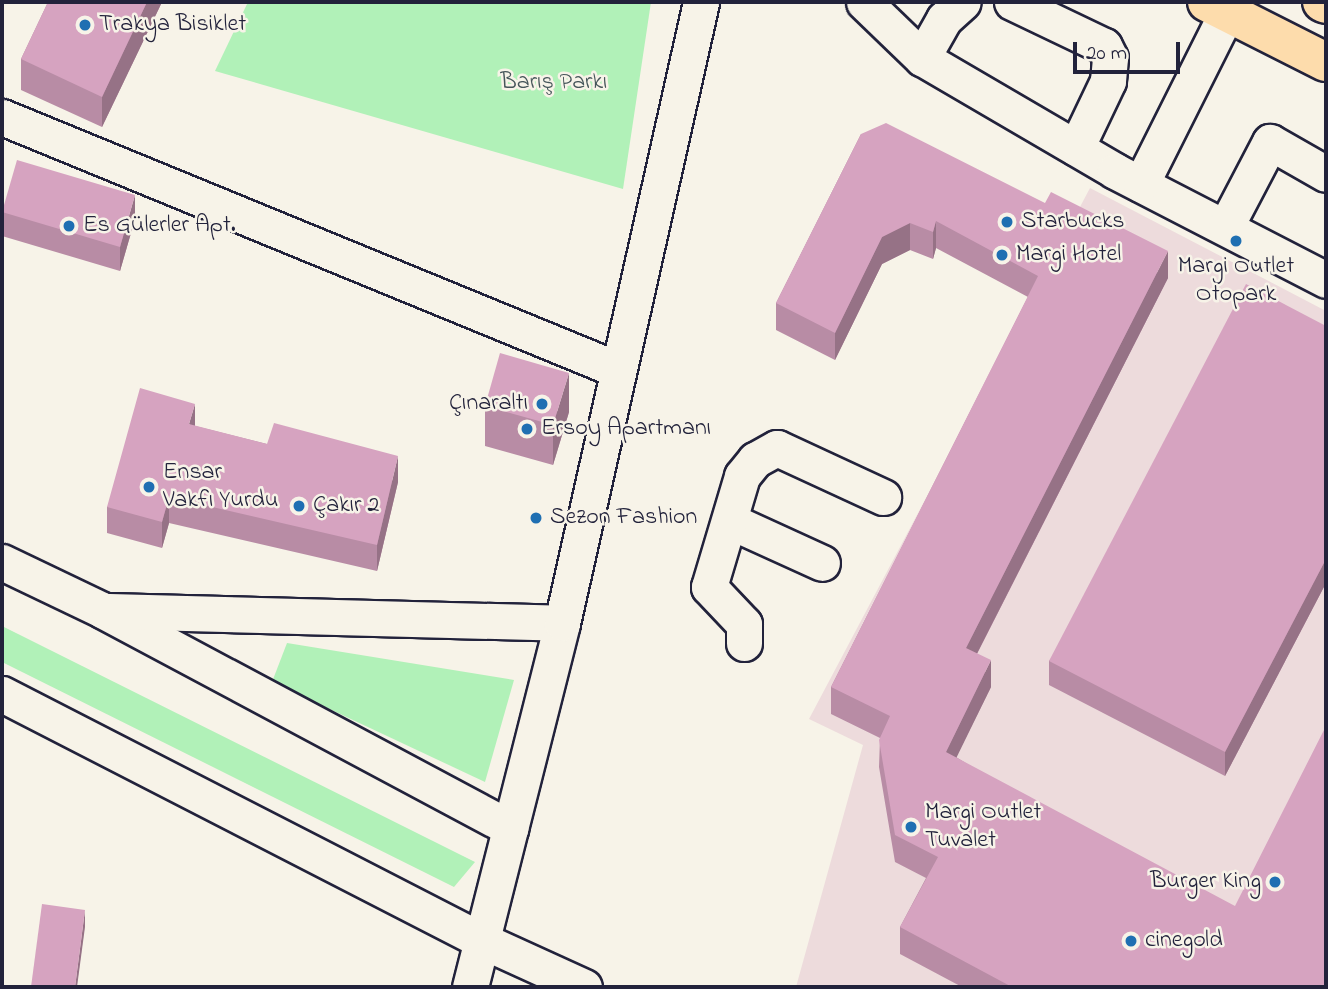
<!DOCTYPE html>
<html>
<head>
<meta charset="utf-8">
<style>
  body { margin:0 }
  #map { position:relative; width:1328px; height:989px; overflow:hidden; background:#f7f3e8; font-family:"Indie Flower",sans-serif }
  div>[style] { position:absolute }
  [style*='--x'] { left:calc(var(--x)*1px); top:calc(var(--y)*1px); width:calc(var(--w)*1px); rotate:calc(var(--a)*1deg) }
  .built>* { inset:0; background:#eddbdc }
  .green>* { inset:0; background:#b1f1b8 }
  .roads { filter:drop-shadow(2px 0 #22223b) drop-shadow(-2px 0 #22223b) drop-shadow(0 2px #22223b) drop-shadow(0 -2px #22223b) }
  .minor>* { height:35px; margin:-17.5px; padding:0 17.5px; transform-origin:17.5px; border-radius:17.5px; background:#f7f3e8 }
  .major>* { height:38px; margin:-19px; padding:0 19px; transform-origin:19px; border-radius:19px; background:#fddcac }
  .wall>* { inset:0; background:#b88ca5 }
  .shaded-wall>* { inset:0; background:#967286 }
  .building>* { inset:0; background:#d6a3c0 }
  .dots>* { width:19px; height:19px; translate:-50% -50%; box-sizing:border-box; border:4px solid #f7f3e8; border-radius:50% }
  span { translate:-50% -50%; white-space:nowrap; text-align:center; line-height:1.15; -webkit-text-stroke:5px #f7f3e8; paint-order:stroke }
  .poi-label { font-size:24px; color:#22223b }
  .left { translate:0 -50%; text-align:left }
  .right { translate:-100% -50%; text-align:right }
  .park-label { font-size:24px; color:#46565a }
  .frame { position:absolute; inset:0; border:4px solid #22223b; pointer-events:none }
  .scale { position:absolute; left:1073px; top:42px; width:107px; height:32px; box-sizing:border-box; border:4px solid #22223b; border-top:0; padding-left:9px; font-size:21px; line-height:24px; white-space:nowrap; color:#22223b; -webkit-text-stroke:5px #f7f3e8; paint-order:stroke }
</style>
</head>
<body>
<div id="map">
  <div class="built">
    <i style="clip-path:polygon(1090px 188px,1326px 311px,1326px 987px,796px 987px,863px 745px,809px 719px)"></i>
  </div>
  <div class="green">
    <i style="clip-path:polygon(248px 2px,651px 2px,623px 189px,215px 71px)"></i>
    <i style="clip-path:polygon(2px 626px,475px 862px,454px 887px,2px 662px)"></i>
    <i style="clip-path:polygon(287px 643px,514px 680px,485px 782px,272px 682px)"></i>
  </div>
  <div class="roads">
    <div class="minor">
      <i style="--x:864;--y:2;--w:81;--a:44"></i>
      <i style="--x:922;--y:58;--w:224;--a:30.3"></i>
      <i style="--x:1115;--y:171;--w:237;--a:27.3"></i>
      <i style="--x:1012;--y:2;--w:102;--a:25.6"></i>
      <i style="--x:1104;--y:46;--w:13;--a:63"></i>
      <i style="--x:1110;--y:58;--w:23;--a:95"></i>
      <i style="--x:1108;--y:81;--w:74;--a:115.5"></i>
      <i style="--x:922;--y:58;--w:45;--a:-60.6"></i>
      <i style="--x:944;--y:19;--w:25;--a:-42"></i>
      <i style="--x:2;--y:117;--w:664;--a:22.31"></i>
      <i style="--x:1141;--y:184;--w:192;--a:-63.4"></i>
      <i style="--x:1226;--y:226;--w:95;--a:-62.4"></i>
      <i style="--x:1270;--y:142;--w:64;--a:29.7"></i>
      <i style="--x:730;--y:521;--w:101;--a:24.5"></i>
      <i style="--x:2;--y:562;--w:111;--a:25.6"></i>
      <i style="--x:102;--y:610;--w:463;--a:28.1"></i>
      <i style="--x:109;--y:611;--w:453;--a:1.5"></i>
      <i style="--x:744;--y:643;--w:19;--a:-90"></i>
      <i style="--x:744;--y:624;--w:51;--a:-133.4"></i>
      <i style="--x:709;--y:587;--w:116;--a:-73.4"></i>
      <i style="--x:742;--y:476;--w:21;--a:-51"></i>
      <i style="--x:755;--y:460;--w:25;--a:-29"></i>
      <i style="--x:777;--y:448;--w:117;--a:24.8"></i>
      <i style="--x:2;--y:694;--w:541;--a:27.18"></i>
      <i style="--x:483;--y:941;--w:111;--a:24.5"></i>
      <i style="--x:470;--y:987;--w:375;--a:-75.8"></i>
      <i style="--x:562;--y:623;--w:636;--a:-77.38"></i>
    </div>
    <div class="major">
      <i style="--x:1207;--y:2;--w:133;--a:26.8"></i>
      <i style="--x:1322;--y:2;--w:4;--a:27"></i>
    </div>
  </div>
  <div class="wall">
    <i style="clip-path:polygon(48px 2px,162px 2px,102px 127px,21px 90px,21px 59px)"></i>
    <i style="clip-path:polygon(861px 134px,1168px 278px,977px 654px,991px 687px,956px 757px,1326px 987px,962px 987px,900px 954px,900px 927px,926px 878px,895px 862px,879px 767px,880px 738px,831px 714px,831px 687px,1028px 297px,936px 248px,933px 259px,910px 250px,882px 264px,835px 360px,776px 330px,776px 303px)"></i>
    <i style="clip-path:polygon(2px 209px,135px 219px,120px 271px,2px 236px)"></i>
    <i style="clip-path:polygon(1326px 326px,1326px 583px,1225px 776px,1049px 685px,1049px 661px)"></i>
    <i style="clip-path:polygon(485px 406px,569px 412px,553px 465px,485px 446px)"></i>
    <i style="clip-path:polygon(195px 426px,267px 444px,398px 482px,377px 571px,169px 523px,162px 548px,107px 533px,107px 507px)"></i>
  </div>
  <div class="shaded-wall">
    <i style="clip-path:polygon(147px 2px,162px 2px,102px 127px,102px 97px)"></i>
    <i style="clip-path:polygon(135px 195px,135px 219px,120px 271px,120px 247px)"></i>
    <i style="clip-path:polygon(936px 221px,936px 248px,933px 259px,933px 232px)"></i>
    <i style="clip-path:polygon(910px 223px,910px 250px,882px 264px,835px 360px,835px 333px,882px 237px)"></i>
    <i style="clip-path:polygon(1168px 251px,1168px 278px,966px 675px,966px 648px)"></i>
    <i style="clip-path:polygon(569px 373px,569px 412px,553px 465px,553px 425px)"></i>
    <i style="clip-path:polygon(195px 404px,195px 430px,189px 424px)"></i>
    <i style="clip-path:polygon(398px 456px,398px 482px,377px 571px,377px 545px)"></i>
    <i style="clip-path:polygon(169px 497px,169px 523px,162px 548px,162px 522px)"></i>
    <i style="clip-path:polygon(1326px 559px,1326px 583px,1225px 776px,1225px 752px)"></i>
    <i style="clip-path:polygon(991px 660px,991px 687px,946px 779px,946px 752px)"></i>
    <i style="clip-path:polygon(85px 910px,85px 927px,77px 987px,75px 987px)"></i>
  </div>
  <div class="building">
    <i style="clip-path:polygon(48px 2px,147px 2px,102px 97px,21px 59px)"></i>
    <i style="clip-path:polygon(886px 123px,1045px 203px,1051px 192px,1168px 251px,966px 648px,991px 660px,946px 752px,1235px 906px,1326px 726px,1326px 987px,1012px 987px,900px 927px,938px 857px,895px 835px,879px 740px,890px 716px,831px 687px,1038px 276px,936px 221px,933px 232px,910px 223px,882px 237px,835px 333px,776px 303px,861px 134px)"></i>
    <i style="clip-path:polygon(17px 160px,135px 195px,120px 247px,2px 212px)"></i>
    <i style="clip-path:polygon(1246px 284px,1326px 326px,1326px 559px,1225px 752px,1049px 661px)"></i>
    <i style="clip-path:polygon(500px 353px,569px 373px,553px 425px,485px 406px)"></i>
    <i style="clip-path:polygon(140px 388px,195px 404px,189px 424px,267px 444px,274px 423px,398px 456px,377px 545px,169px 497px,162px 522px,107px 507px)"></i>
    <i style="clip-path:polygon(42px 904px,85px 910px,75px 987px,31px 987px)"></i>
  </div>
  <div class="dots">
    <i style="left:85px;top:25px;background:#1f6fb2"></i>
    <i style="left:1007px;top:222px;background:#1f6fb2"></i>
    <i style="left:69px;top:226px;background:#1f6fb2"></i>
    <i style="left:1236px;top:241px;background:#1f6fb2"></i>
    <i style="left:1002px;top:255px;background:#1f6fb2"></i>
    <i style="left:542px;top:404px;background:#1f6fb2"></i>
    <i style="left:527px;top:429px;background:#1f6fb2"></i>
    <i style="left:149px;top:487px;background:#1f6fb2"></i>
    <i style="left:299px;top:506px;background:#1f6fb2"></i>
    <i style="left:536px;top:518px;background:#1f6fb2"></i>
    <i style="left:911px;top:827px;background:#1f6fb2"></i>
    <i style="left:1275px;top:882px;background:#1f6fb2"></i>
    <i style="left:1131px;top:941px;background:#1f6fb2"></i>
  </div>
  <div class="poi-label">
    <span class="left" style="left:99px;top:25px">Trakya Bisiklet</span>
    <span class="left" style="left:1021px;top:222px">Starbucks</span>
    <span class="left" style="left:83px;top:226px">Es Gülerler Apt.</span>
    <span class="left" style="left:1016px;top:255px">Margi Hotel</span>
    <span style="left:1236px;top:281px">Margi Outlet<br>Otopark</span>
    <span class="right" style="left:528px;top:404px">Çınaraltı</span>
    <span class="left" style="left:541px;top:429px">Ersoy Apartmanı</span>
    <span class="left" style="left:163px;top:487px">Ensar<br>Vakfı Yurdu</span>
    <span class="left" style="left:313px;top:506px">Çakır 2</span>
    <span class="left" style="left:550px;top:518px">Sezon Fashion</span>
    <span class="left" style="left:925px;top:827px">Margi Outlet<br>Tuvalet</span>
    <span class="right" style="left:1261px;top:882px">Burger King</span>
    <span class="left" style="left:1145px;top:941px">cinegold</span>
  </div>
  <div class="park-label">
    <span style="left:554px;top:83px">Barış Parkı</span>
  </div>
  <div class="frame"></div>
  <div class="scale">20 m</div>
</div>
</body>
</html>
